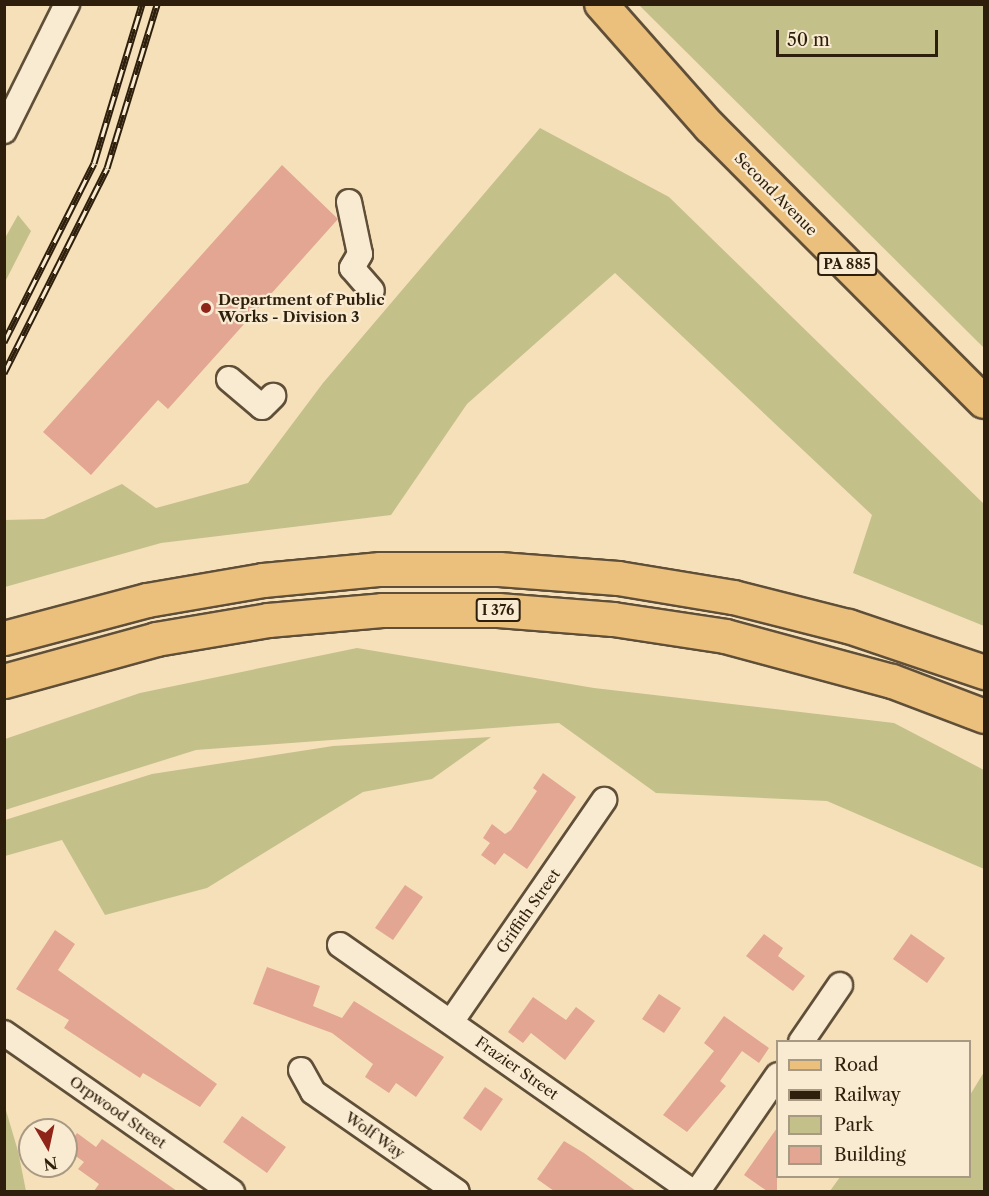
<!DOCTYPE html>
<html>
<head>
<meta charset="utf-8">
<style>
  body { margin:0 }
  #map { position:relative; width:989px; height:1196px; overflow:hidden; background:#f6e0ba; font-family:"Libre Caslon Text",serif }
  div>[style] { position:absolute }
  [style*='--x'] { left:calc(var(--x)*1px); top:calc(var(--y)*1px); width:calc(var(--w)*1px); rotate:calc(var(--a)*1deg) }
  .green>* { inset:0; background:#c4c08a }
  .building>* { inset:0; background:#e2a693 }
  .roads { filter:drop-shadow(2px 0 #604f38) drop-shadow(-2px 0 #604f38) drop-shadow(0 2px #604f38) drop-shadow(0 -2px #604f38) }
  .minor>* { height:24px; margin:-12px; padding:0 12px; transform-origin:12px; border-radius:12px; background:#f9ebd2 }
  .major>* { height:32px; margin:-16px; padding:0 16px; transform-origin:16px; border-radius:16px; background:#ebc07d }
  .highway>* { height:33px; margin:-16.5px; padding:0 16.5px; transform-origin:16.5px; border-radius:16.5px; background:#ebc07d }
  .rail>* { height:7px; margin-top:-3.5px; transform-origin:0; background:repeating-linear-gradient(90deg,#f9ebd2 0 14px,#2e1f0c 0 28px); box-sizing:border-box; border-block:2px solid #2e1f0c }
  .dots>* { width:16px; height:16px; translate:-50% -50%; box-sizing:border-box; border:3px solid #f9ebd2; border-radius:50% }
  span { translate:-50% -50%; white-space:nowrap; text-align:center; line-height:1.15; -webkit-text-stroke:4.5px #f9ebd2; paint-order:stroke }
  .shield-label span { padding:2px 4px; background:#f9ebd2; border:2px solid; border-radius:4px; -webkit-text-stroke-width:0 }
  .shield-label { font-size:14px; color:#2e1f0c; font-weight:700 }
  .street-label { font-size:15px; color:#2e1f0c }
  .poi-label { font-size:15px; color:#2e1f0c; font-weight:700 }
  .left { translate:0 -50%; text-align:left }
  .frame { position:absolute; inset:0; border:6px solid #2e1f0c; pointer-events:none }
  .legend { position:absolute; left:776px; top:1040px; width:195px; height:138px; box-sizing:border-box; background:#f9ebd2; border:2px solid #a89983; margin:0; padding:8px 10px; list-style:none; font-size:18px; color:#2e1f0c }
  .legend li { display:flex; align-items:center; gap:12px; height:30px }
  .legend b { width:30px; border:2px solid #a89983 }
  .north { position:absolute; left:18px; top:1118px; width:60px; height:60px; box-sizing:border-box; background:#f9ebd2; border:2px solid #a89983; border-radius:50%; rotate:171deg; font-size:16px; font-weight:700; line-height:24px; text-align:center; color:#2e1f0c }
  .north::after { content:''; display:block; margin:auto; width:21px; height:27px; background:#8f2418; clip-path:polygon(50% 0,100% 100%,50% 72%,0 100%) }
  .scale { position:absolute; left:776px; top:30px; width:162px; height:27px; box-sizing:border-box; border:3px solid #2e1f0c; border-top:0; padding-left:8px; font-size:18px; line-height:21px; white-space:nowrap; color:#2e1f0c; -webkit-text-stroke:4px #f9ebd2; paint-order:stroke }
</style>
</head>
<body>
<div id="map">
  <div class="green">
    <i style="clip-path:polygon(639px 5px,984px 5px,984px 348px)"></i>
    <i style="clip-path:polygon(540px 128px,669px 197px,984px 504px,984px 626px,853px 573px,872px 515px,615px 273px,467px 404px,391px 515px,161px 543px,5px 587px,5px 520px,44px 519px,122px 484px,156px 508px,248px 483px,323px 383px)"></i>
    <i style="clip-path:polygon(18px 215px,31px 231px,5px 282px,5px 238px)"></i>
    <i style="clip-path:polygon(357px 648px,594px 688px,894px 723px,984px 770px,984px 869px,827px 801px,656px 793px,559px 723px,196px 750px,5px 810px,5px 739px,140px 693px)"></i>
    <i style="clip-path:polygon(491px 737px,432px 779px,363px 792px,207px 888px,105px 915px,62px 840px,5px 856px,5px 820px,152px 774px,333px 746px)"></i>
    <i style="clip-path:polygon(984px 1072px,984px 1191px,830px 1191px,840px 1177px,970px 1176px,970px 1095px)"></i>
    <i style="clip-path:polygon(5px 1107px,18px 1151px,26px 1191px,5px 1191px)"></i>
  </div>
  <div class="building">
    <i style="clip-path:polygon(282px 165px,338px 219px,168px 409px,158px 400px,91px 475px,43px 432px)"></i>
    <i style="clip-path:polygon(543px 773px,576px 797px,527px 869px,504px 853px,495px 865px,481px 855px,490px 843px,483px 838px,492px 824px,505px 834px,511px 830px,537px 791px,533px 788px)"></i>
    <i style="clip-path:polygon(405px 885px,423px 897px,393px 940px,375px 928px)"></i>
    <i style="clip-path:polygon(55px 930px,75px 944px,58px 970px,217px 1084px,200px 1107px,143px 1073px,140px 1078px,64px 1028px,69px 1020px,16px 989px)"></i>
    <i style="clip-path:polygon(764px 934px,783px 948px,778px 956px,805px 976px,793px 991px,746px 956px)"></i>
    <i style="clip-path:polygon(911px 934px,945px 958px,927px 983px,893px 959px)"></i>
    <i style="clip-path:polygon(267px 967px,320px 986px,313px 1006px,342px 1018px,354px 1001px,444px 1057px,416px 1097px,396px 1083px,389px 1093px,365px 1077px,373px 1064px,332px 1033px,253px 1004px)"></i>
    <i style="clip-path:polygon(659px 994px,681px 1008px,664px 1033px,642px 1019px)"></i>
    <i style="clip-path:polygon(533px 997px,566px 1020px,576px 1007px,595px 1021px,565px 1060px,531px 1033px,523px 1043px,508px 1032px)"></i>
    <i style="clip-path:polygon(724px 1016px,769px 1048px,759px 1063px,742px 1051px,720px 1081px,726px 1086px,687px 1132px,663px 1115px,714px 1051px,704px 1043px)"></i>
    <i style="clip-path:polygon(485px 1087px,503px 1099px,481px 1131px,463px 1118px)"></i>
    <i style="clip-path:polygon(242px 1116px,286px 1147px,267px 1173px,223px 1142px)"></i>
    <i style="clip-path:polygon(777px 1128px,777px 1191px,767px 1191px,744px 1175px)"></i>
    <i style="clip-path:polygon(77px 1133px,96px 1147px,102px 1139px,177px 1191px,94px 1191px,99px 1184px,78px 1169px,84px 1162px,66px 1149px)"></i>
    <i style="clip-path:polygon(564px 1141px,584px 1153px,636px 1191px,554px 1191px,537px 1179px)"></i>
  </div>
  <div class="roads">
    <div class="minor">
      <i style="--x:4;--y:131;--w:142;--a:-63.6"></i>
      <i style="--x:349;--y:202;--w:53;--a:78.1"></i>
      <i style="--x:360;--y:254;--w:16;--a:120"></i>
      <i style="--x:352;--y:268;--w:30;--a:49"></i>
      <i style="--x:229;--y:379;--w:43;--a:40.3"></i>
      <i style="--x:262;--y:407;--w:16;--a:-45"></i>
      <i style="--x:340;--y:945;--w:431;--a:35"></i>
      <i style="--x:451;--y:1022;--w:270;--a:-55.4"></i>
      <i style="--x:4;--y:1033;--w:278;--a:34.9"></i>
      <i style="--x:801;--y:1042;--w:69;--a:-55.6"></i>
      <i style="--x:301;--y:1070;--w:25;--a:61"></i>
      <i style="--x:313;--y:1092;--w:175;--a:34.8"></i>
      <i style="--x:697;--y:1192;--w:142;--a:-55.3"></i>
    </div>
    <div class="major">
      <i style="--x:601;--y:4;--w:164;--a:48.5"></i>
      <i style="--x:710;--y:127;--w:388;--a:45.1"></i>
    </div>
    <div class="highway">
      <i style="--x:4;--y:638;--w:148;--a:-14.9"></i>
      <i style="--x:147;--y:600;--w:118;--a:-9.8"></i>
      <i style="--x:263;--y:580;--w:118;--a:-5.4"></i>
      <i style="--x:380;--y:569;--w:119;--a:0"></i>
      <i style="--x:499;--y:569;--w:119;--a:4.3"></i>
      <i style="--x:618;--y:578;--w:117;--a:9.4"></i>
      <i style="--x:733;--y:597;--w:119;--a:14.2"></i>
      <i style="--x:848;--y:626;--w:144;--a:18.7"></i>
      <i style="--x:4;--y:681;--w:158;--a:-15.4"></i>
      <i style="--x:156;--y:639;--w:114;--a:-9.6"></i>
      <i style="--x:268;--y:620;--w:114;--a:-5"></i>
      <i style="--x:382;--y:610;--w:116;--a:0"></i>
      <i style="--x:498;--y:610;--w:115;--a:4.5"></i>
      <i style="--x:613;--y:619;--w:113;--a:8.6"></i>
      <i style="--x:725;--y:636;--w:173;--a:15.1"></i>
      <i style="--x:892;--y:681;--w:98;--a:20.8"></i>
    </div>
  </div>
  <div class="rail">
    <i style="--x:4;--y:342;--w:200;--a:-63.3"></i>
    <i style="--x:94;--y:163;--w:166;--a:-73.2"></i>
    <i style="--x:4;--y:373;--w:229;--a:-63.3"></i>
    <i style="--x:107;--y:168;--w:171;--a:-73"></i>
  </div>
  <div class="dots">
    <i style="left:206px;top:308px;background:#8f2418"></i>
  </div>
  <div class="shield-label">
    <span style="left:847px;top:264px">PA 885</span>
    <span style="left:498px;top:610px">I 376</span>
  </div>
  <div class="street-label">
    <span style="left:776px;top:194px;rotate:45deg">Second Avenue</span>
    <span style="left:528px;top:911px;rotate:-55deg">Griffith Street</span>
    <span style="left:517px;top:1068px;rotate:35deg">Frazier Street</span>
    <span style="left:118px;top:1112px;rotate:35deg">Orpwood Street</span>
    <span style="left:375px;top:1135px;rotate:35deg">Wolf Way</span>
  </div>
  <div class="poi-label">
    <span class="left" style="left:218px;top:308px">Department of Public<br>Works - Division 3</span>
  </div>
  <div class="frame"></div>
  <ul class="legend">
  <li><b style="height:8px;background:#ebc07d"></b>Road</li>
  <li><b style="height:8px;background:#2e1f0c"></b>Railway</li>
  <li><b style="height:16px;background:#c4c08a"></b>Park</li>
  <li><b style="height:16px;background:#e2a693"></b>Building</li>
  </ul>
  <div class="north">N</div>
  <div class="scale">50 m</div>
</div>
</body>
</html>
